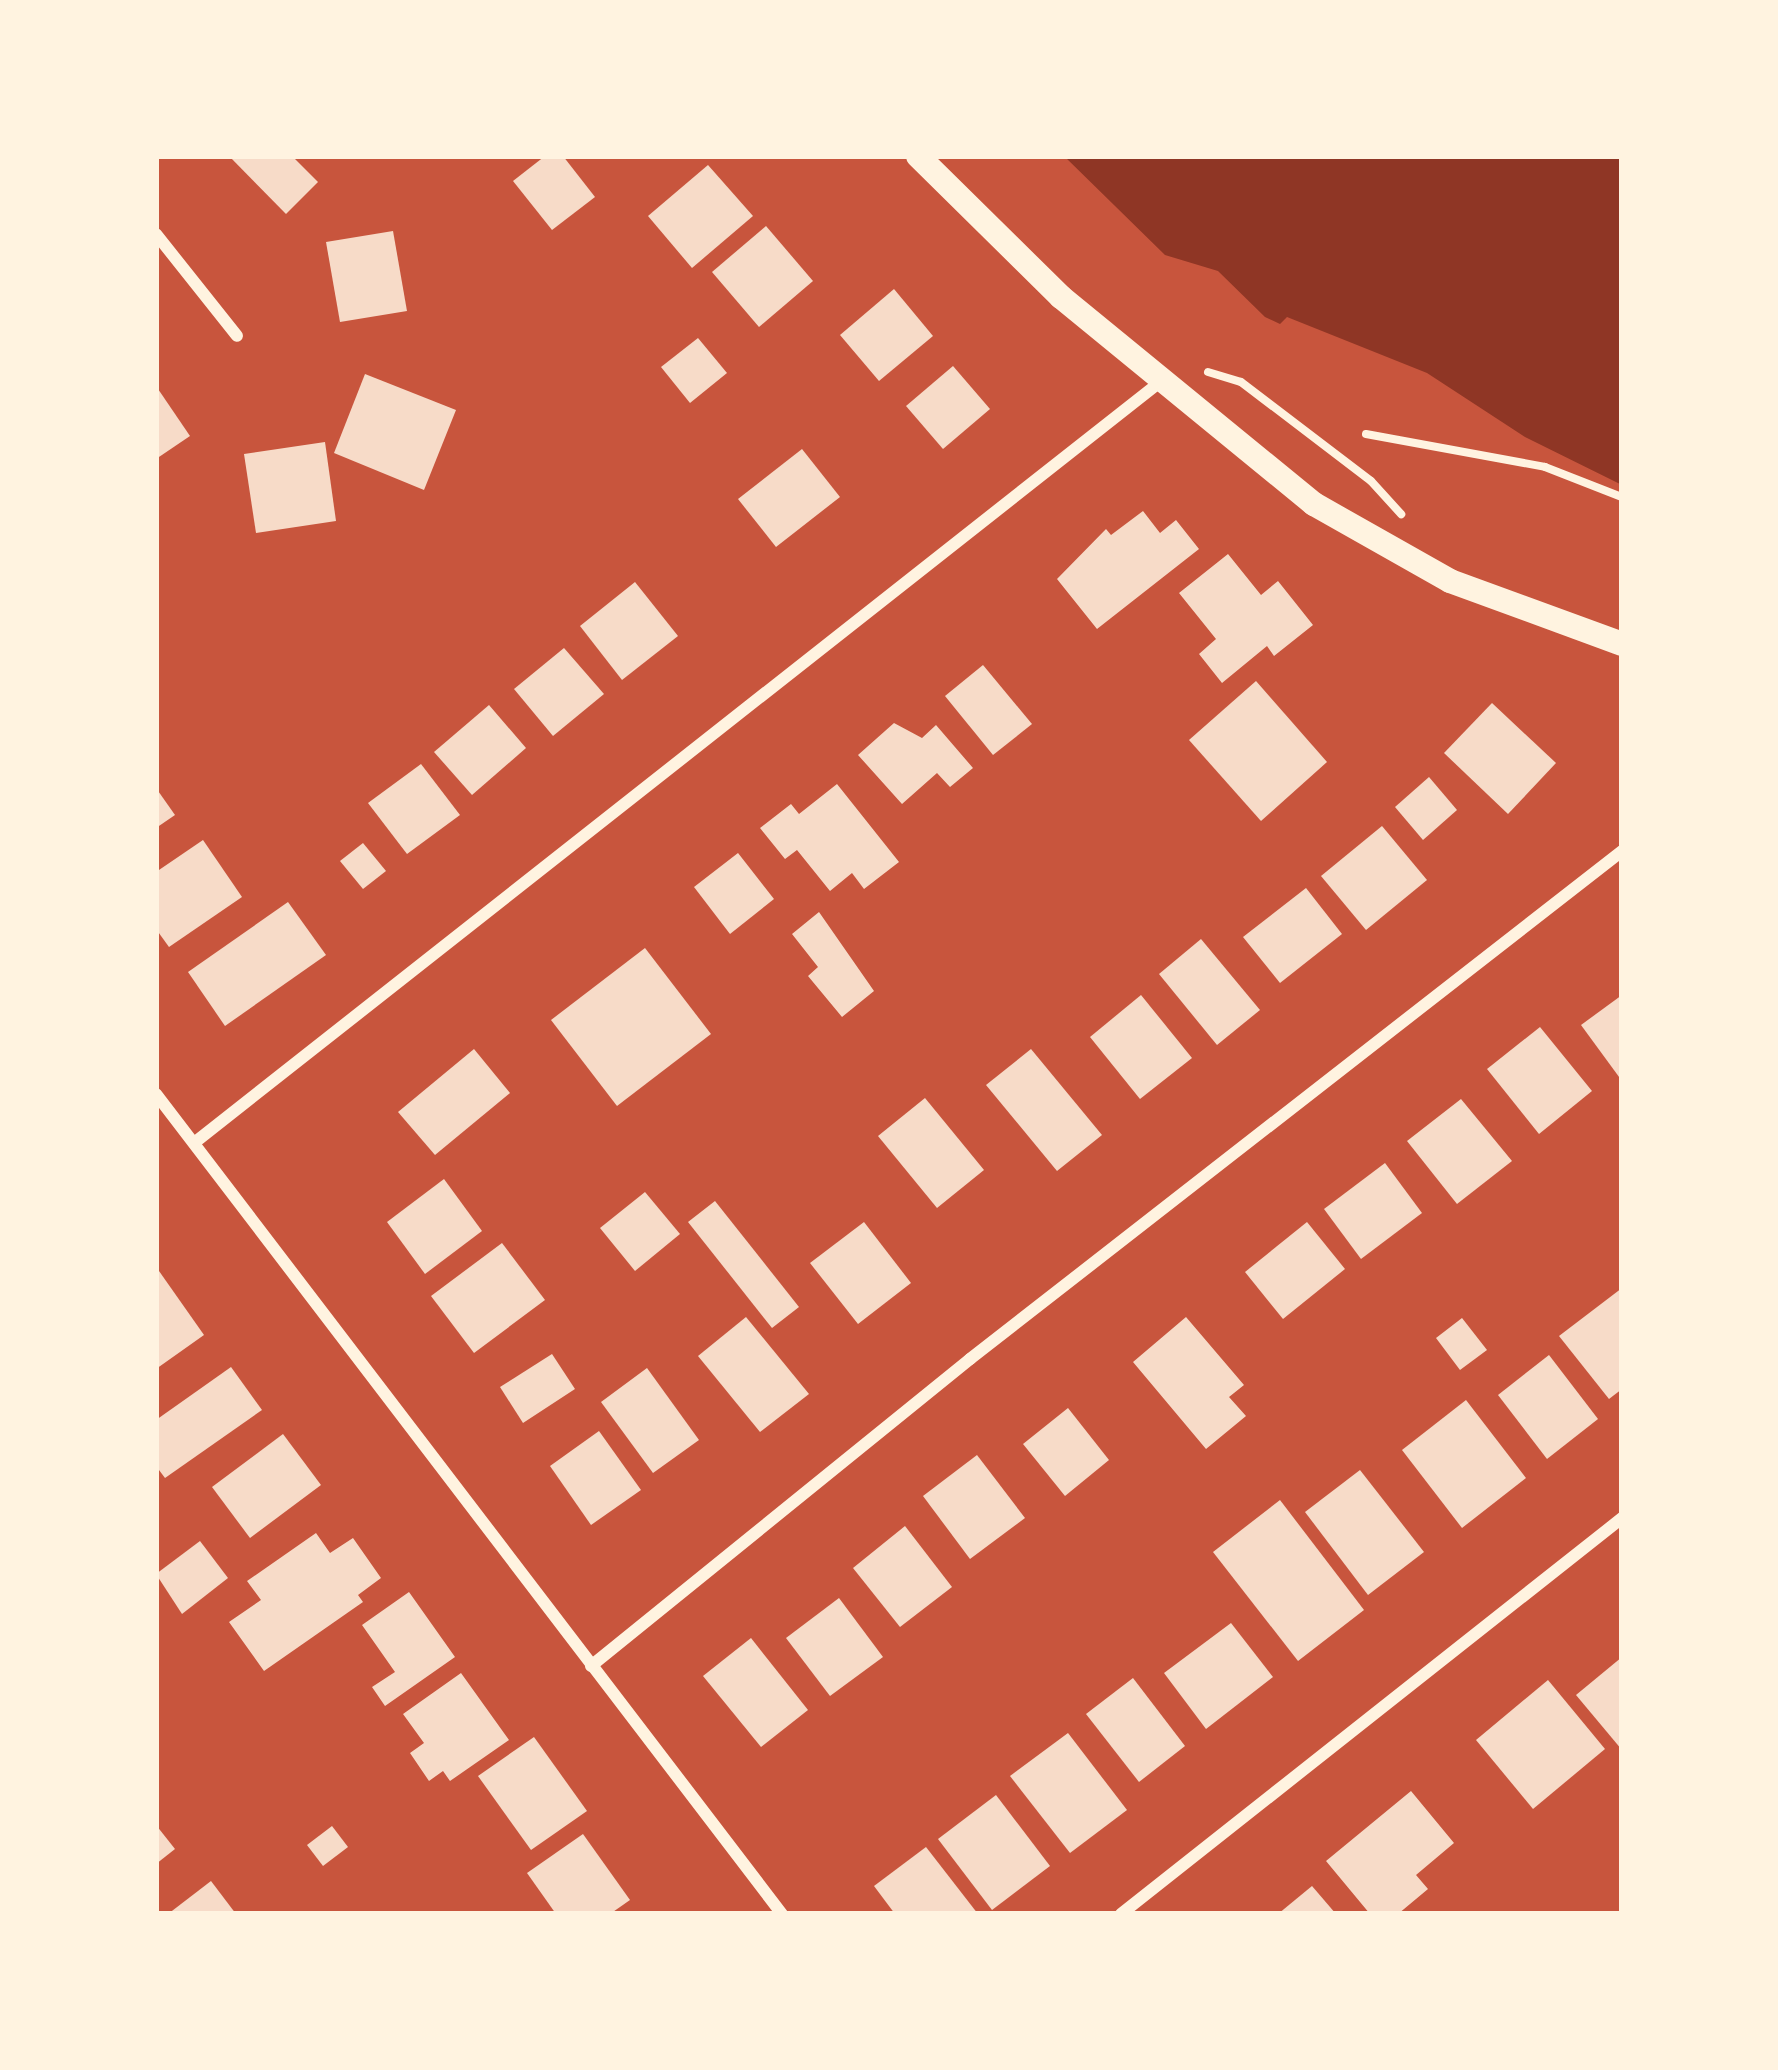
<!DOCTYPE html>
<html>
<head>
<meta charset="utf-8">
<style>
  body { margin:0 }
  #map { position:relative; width:1778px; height:2070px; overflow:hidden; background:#c8553d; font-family:Montserrat,sans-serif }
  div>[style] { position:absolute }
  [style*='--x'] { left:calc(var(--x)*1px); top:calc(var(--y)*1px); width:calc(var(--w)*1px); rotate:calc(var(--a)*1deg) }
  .water>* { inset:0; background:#8f3625 }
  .building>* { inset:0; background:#f7dbc8 }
  .path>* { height:8px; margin:-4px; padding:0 4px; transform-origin:4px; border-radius:4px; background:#fff3e0 }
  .minor>* { height:12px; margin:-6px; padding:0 6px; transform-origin:6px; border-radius:6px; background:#fff3e0 }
  .secondary>* { height:24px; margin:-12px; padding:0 12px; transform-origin:12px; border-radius:12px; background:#fff3e0 }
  span { translate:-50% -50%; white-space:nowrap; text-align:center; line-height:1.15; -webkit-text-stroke:10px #fff3e0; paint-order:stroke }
  .frame { position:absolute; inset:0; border:159px solid #fff3e0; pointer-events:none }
</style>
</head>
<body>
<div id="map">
  <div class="water">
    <i style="clip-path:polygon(1064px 156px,1622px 156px,1622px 485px,1525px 437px,1427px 373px,1287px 317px,1280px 324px,1265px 317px,1218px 271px,1165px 255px)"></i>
  </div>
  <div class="building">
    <i style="clip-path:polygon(229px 156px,292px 156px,318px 182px,286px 214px)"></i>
    <i style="clip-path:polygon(545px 156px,563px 156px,595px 197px,552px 230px,513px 181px)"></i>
    <i style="clip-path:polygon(708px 165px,753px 216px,692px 268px,648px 216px)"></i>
    <i style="clip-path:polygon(766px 226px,813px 281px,759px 327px,712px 272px)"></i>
    <i style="clip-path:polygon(393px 231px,407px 311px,340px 322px,326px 242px)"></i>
    <i style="clip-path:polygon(894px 289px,933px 336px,879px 381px,840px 335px)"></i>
    <i style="clip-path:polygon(698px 338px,727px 373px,690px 403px,661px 367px)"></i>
    <i style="clip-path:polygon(953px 366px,990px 409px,943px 449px,906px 406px)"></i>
    <i style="clip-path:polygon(365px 374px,456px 410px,424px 490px,334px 453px)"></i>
    <i style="clip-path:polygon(156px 386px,190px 436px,156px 459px)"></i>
    <i style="clip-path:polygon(325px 442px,336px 521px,256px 533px,244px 454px)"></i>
    <i style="clip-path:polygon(802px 449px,840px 497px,776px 547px,738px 499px)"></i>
    <i style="clip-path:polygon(1143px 511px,1160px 533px,1176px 520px,1199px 549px,1097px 629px,1057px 579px,1106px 529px,1111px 535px)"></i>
    <i style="clip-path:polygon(1228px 554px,1261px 595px,1278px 581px,1313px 625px,1274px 656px,1267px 646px,1222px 683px,1199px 654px,1216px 639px,1179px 593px)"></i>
    <i style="clip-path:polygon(635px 582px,678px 636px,622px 680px,580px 626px)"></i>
    <i style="clip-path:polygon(564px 648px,604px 694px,553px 736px,514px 689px)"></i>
    <i style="clip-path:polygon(983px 665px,1032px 724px,993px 755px,945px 696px)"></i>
    <i style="clip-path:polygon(1256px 681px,1327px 762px,1261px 821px,1189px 740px)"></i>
    <i style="clip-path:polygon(1492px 703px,1556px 763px,1508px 814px,1444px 753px)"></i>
    <i style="clip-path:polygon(489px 705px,526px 748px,472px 795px,434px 752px)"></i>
    <i style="clip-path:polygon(894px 723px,922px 738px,936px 725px,973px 768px,950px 787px,937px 773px,902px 804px,858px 755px)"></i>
    <i style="clip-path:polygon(421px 764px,460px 815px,407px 854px,368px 803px)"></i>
    <i style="clip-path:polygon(1429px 777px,1457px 810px,1423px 840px,1395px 807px)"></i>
    <i style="clip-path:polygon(837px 784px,899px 862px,864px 889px,852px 873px,830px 891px,797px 850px,785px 859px,760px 828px,791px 804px,799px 814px)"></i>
    <i style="clip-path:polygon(156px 788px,175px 815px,156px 828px)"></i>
    <i style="clip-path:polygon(1382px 826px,1427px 880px,1366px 930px,1321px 876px)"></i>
    <i style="clip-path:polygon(203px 840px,242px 897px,169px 947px,156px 929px,156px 872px)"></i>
    <i style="clip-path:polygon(363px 843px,386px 871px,363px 889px,340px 861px)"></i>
    <i style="clip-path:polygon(738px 853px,774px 899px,730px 934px,694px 887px)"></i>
    <i style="clip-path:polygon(1306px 888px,1342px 934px,1280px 983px,1243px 937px)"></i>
    <i style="clip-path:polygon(288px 902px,326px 955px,225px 1026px,188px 972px)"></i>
    <i style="clip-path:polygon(819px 912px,874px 991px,842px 1017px,808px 976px,818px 967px,792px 934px)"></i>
    <i style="clip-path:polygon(1201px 939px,1260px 1010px,1217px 1045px,1159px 974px)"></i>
    <i style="clip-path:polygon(645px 948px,711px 1034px,617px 1106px,551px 1020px)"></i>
    <i style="clip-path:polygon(1141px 995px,1192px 1058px,1140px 1099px,1090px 1037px)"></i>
    <i style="clip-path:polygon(1622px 995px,1622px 1081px,1581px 1025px)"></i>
    <i style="clip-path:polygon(1540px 1027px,1592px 1091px,1539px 1134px,1487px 1069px)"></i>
    <i style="clip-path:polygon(474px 1049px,510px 1093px,435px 1155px,398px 1112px)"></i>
    <i style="clip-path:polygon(1031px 1049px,1102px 1135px,1057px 1171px,986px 1085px)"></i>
    <i style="clip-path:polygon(925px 1098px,984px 1170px,937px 1208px,878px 1136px)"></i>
    <i style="clip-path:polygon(1461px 1099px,1512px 1161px,1457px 1204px,1407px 1141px)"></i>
    <i style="clip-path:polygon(1385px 1163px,1422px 1213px,1361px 1259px,1324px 1209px)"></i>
    <i style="clip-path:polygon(444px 1179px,482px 1231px,425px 1274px,387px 1222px)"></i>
    <i style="clip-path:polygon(645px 1192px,680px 1234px,635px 1271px,600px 1228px)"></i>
    <i style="clip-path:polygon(715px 1201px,799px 1307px,772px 1328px,688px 1222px)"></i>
    <i style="clip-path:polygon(864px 1222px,911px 1283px,858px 1324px,810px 1263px)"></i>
    <i style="clip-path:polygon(1307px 1222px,1345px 1269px,1283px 1319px,1245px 1272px)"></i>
    <i style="clip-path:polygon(502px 1243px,545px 1300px,474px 1353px,431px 1296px)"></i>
    <i style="clip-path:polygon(159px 1271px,204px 1335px,156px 1369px,156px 1274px)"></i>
    <i style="clip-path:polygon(1622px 1288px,1622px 1389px,1609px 1399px,1559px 1336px)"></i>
    <i style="clip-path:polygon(746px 1317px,809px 1394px,760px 1432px,698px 1356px)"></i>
    <i style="clip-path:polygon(1186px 1317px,1244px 1385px,1229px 1397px,1246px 1416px,1206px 1449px,1133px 1362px)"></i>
    <i style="clip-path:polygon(1462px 1318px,1487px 1350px,1460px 1370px,1436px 1338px)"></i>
    <i style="clip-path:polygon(552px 1354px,575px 1389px,523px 1423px,500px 1387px)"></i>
    <i style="clip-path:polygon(1549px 1355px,1598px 1419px,1547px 1459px,1498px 1395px)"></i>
    <i style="clip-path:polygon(231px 1367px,262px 1410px,165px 1478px,156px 1466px,156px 1420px)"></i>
    <i style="clip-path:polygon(647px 1368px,699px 1440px,653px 1473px,601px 1402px)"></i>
    <i style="clip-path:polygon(1466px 1400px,1526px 1478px,1462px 1528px,1402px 1450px)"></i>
    <i style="clip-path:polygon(1068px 1408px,1109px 1460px,1065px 1496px,1023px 1444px)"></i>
    <i style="clip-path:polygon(599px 1431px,641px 1490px,591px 1525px,550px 1466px)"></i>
    <i style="clip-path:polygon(283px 1434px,321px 1485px,250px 1538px,212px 1487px)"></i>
    <i style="clip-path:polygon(977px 1455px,1025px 1518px,970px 1559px,923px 1496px)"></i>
    <i style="clip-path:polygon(1360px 1470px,1424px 1552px,1368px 1595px,1305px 1512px)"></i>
    <i style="clip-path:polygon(1280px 1500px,1364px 1610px,1298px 1661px,1213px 1552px)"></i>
    <i style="clip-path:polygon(905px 1526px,952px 1587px,900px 1627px,853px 1568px)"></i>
    <i style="clip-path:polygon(316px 1533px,330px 1553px,353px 1538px,381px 1578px,358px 1595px,363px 1602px,264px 1671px,229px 1622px,261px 1600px,247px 1581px)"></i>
    <i style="clip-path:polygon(200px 1541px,228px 1578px,182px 1614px,156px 1574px)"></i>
    <i style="clip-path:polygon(409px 1592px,455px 1657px,385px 1706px,372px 1687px,395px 1672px,362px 1625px)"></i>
    <i style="clip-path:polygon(839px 1598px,883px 1657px,830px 1696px,786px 1638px)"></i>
    <i style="clip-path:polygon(1231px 1623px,1273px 1677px,1206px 1729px,1164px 1673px)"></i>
    <i style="clip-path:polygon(751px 1638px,808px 1710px,761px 1747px,703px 1676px)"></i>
    <i style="clip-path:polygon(1622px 1657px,1622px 1750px,1576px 1695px)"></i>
    <i style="clip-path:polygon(461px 1673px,509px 1740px,450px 1781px,443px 1771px,429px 1781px,410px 1753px,424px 1743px,403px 1714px)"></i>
    <i style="clip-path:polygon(1133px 1678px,1185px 1746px,1139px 1782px,1086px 1714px)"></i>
    <i style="clip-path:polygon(1548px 1680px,1605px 1749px,1533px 1809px,1476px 1740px)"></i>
    <i style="clip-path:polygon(1068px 1733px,1127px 1810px,1070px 1853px,1010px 1776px)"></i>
    <i style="clip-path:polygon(534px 1737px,587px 1811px,531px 1850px,478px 1776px)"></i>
    <i style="clip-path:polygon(1411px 1791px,1454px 1843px,1416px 1875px,1428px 1889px,1398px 1914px,1370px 1914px,1326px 1861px)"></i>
    <i style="clip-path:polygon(996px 1795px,1050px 1866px,992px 1910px,938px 1839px)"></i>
    <i style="clip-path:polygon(156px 1825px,175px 1849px,156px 1864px)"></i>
    <i style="clip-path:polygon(332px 1826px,348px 1847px,323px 1866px,307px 1845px)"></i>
    <i style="clip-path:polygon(583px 1834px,630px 1900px,610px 1914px,556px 1914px,527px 1873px)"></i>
    <i style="clip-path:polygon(926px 1847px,978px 1914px,895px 1914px,874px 1886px)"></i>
    <i style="clip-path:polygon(211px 1881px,236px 1914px,168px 1914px)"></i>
    <i style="clip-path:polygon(1312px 1886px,1336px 1914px,1278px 1914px)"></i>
  </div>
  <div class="path">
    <i style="--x:1208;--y:372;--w:34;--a:17"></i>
    <i style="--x:1241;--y:382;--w:163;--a:37.3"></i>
    <i style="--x:1371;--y:481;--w:45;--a:47.7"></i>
    <i style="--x:1366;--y:434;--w:182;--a:10.4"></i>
    <i style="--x:1545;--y:467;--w:83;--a:21.3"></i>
  </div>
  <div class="minor">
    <i style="--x:156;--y:234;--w:130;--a:51.5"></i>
    <i style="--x:156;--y:1094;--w:1032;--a:52.64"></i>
    <i style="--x:194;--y:1143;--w:1230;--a:-38.23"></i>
    <i style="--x:591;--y:1666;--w:488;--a:-39"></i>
    <i style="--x:970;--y:1359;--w:827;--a:-37.92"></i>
    <i style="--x:1121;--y:1914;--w:639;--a:-38.32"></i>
  </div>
  <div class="secondary">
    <i style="--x:918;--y:156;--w:201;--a:44.6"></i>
    <i style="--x:1061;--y:297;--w:327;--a:39.3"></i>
    <i style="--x:1314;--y:504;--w:156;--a:29.5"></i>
    <i style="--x:1450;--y:581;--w:183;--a:20.1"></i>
  </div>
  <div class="frame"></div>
</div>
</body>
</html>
